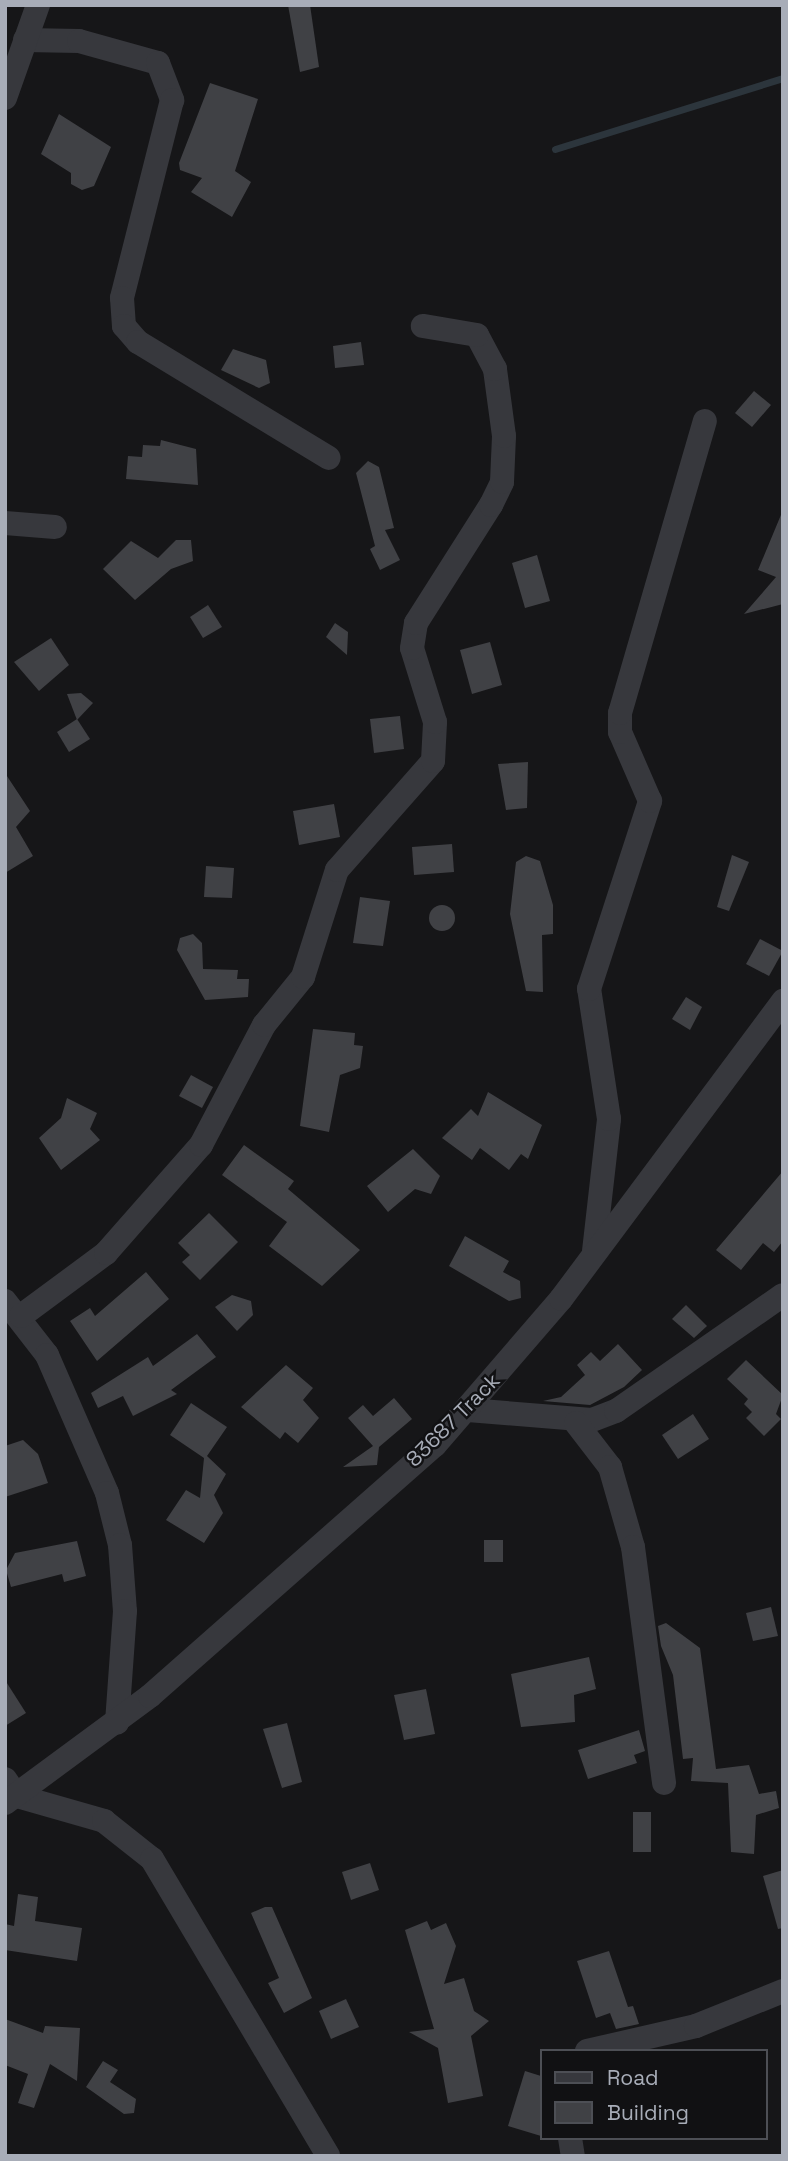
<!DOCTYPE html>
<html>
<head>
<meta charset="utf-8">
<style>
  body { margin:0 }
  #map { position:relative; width:788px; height:2161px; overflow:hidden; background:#161618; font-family:"Space Grotesk",sans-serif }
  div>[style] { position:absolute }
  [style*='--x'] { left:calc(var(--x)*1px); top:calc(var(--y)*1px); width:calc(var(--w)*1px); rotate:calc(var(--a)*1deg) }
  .stream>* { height:7px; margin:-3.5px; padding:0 3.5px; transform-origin:3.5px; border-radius:3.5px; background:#2c353c }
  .building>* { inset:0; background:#404145 }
  .round { border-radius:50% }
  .minor>* { height:24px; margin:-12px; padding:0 12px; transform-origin:12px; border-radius:12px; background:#37383d }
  span { translate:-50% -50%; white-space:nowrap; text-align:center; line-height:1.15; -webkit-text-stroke:5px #111113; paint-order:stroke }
  .street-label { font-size:21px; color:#a8adb8 }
  .frame { position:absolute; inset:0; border:7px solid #a8adb8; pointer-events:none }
  .legend { position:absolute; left:540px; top:2049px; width:228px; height:91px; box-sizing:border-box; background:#111113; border:2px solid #4d4f55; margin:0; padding:9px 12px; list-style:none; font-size:21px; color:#a8adb8 }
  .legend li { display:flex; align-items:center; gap:14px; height:35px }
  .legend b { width:35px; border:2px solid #4d4f55 }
</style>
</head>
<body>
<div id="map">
  <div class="stream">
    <i style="--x:555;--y:149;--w:239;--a:-17.3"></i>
  </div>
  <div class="building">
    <i style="clip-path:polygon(288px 5px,310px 5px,319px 67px,300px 72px)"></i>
    <i style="clip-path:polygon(210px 83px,258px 99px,235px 171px,251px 182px,232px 217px,191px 192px,202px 178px,180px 170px,179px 163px)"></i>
    <i style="clip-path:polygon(59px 114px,111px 147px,94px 186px,82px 190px,71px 184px,71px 173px,41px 154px)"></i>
    <i style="clip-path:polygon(361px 342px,364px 365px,335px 368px,333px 346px)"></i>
    <i style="clip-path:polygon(233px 349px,266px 360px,270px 383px,259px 388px,221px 370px)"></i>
    <i style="clip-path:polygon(754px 391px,771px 405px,752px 427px,735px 413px)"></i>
    <i style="clip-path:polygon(161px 440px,196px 449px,198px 485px,126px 479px,128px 456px,142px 457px,143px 445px,160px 446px)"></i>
    <i style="clip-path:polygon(368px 461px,379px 467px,394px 528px,385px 530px,400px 560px,380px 570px,370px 549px,375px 546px,356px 473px)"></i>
    <i style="clip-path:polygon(783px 510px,783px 604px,744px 614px,776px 577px,758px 570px)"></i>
    <i style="clip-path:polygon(176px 540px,191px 540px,193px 561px,171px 569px,135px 600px,103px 569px,131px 541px,158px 558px)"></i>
    <i style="clip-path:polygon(537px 555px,550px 601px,525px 608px,512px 563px)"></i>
    <i style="clip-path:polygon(208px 605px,222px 627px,203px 638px,190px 617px)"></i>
    <i style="clip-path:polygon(335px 623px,348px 632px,347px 655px,326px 637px)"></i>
    <i style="clip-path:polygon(51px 638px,69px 665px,39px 691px,14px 662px)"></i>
    <i style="clip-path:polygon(490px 642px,502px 685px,472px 694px,460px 650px)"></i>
    <i style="clip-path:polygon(81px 693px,93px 703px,77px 720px,67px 694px)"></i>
    <i style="clip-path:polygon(400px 716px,404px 749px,374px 753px,370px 719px)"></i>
    <i style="clip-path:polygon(77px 719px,90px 739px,69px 752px,57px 732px)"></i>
    <i style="clip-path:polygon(528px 762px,527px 808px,506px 810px,498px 764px)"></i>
    <i style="clip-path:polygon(5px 773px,30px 811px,16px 827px,33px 856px,5px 873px)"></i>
    <i style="clip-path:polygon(334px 804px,340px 837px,299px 845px,293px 811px)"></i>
    <i style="clip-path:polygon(452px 844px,454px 872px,414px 875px,412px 847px)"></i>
    <i style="clip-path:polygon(732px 855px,749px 862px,729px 911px,717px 907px)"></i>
    <i style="clip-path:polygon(526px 856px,540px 861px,553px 905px,553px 934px,542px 935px,543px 992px,526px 991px,510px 914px,516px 862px)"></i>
    <i style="clip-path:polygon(206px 866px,234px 868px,232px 898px,204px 897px)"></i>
    <i style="clip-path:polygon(360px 897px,390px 901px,383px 946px,353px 943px)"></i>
    <i class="round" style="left:429px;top:905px;width:26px;height:26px"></i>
    <i style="clip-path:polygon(193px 934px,202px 943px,203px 969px,238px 970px,237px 979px,249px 979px,248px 997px,205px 1000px,177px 950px,180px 938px)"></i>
    <i style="clip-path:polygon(760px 939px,783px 951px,769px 976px,746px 964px)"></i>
    <i style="clip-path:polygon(686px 997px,702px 1007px,690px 1030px,672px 1019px)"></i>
    <i style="clip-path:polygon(313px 1029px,355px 1033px,354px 1045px,363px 1046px,360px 1068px,340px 1075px,329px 1132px,300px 1126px)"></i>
    <i style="clip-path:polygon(191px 1075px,213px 1087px,202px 1108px,179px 1096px)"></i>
    <i style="clip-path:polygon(488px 1092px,542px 1125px,528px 1159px,521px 1154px,509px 1170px,480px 1148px,472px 1160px,442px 1138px,471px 1109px,478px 1116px)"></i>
    <i style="clip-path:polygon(67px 1098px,97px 1113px,90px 1129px,100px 1140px,61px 1170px,39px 1138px,61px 1118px)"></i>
    <i style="clip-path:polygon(244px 1145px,294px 1181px,288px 1189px,360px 1250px,322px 1286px,269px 1246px,287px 1222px,222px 1175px)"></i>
    <i style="clip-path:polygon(413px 1149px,440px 1176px,431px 1194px,415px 1189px,388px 1212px,367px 1186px)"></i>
    <i style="clip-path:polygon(783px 1171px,783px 1241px,774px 1252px,763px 1243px,741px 1270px,716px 1250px)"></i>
    <i style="clip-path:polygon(209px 1213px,238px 1242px,200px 1280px,182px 1262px,190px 1255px,178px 1243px)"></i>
    <i style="clip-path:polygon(465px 1236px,509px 1261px,503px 1272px,520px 1281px,521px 1298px,509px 1301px,449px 1266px)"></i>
    <i style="clip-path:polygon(146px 1272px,169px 1299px,97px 1361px,70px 1321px,90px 1308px,95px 1316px)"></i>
    <i style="clip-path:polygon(232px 1295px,251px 1301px,253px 1315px,237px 1331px,215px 1307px)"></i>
    <i style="clip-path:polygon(686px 1305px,707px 1326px,694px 1338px,672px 1319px)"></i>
    <i style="clip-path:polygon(197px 1334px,216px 1357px,171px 1390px,177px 1394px,133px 1416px,123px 1396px,98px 1408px,91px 1393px,148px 1357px,153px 1366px)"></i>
    <i style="clip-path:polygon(618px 1344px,642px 1370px,624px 1387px,590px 1405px,543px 1401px,561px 1397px,585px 1375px,577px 1365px,591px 1352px,600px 1361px)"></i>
    <i style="clip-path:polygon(746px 1360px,783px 1395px,776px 1414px,781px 1419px,764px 1436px,746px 1418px,752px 1412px,744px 1404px,748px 1399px,727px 1379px)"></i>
    <i style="clip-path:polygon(286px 1365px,313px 1388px,303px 1400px,319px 1418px,298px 1443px,285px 1432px,280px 1439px,241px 1407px)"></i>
    <i style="clip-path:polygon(394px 1398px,412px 1419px,379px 1447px,377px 1465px,343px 1467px,373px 1446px,348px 1418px,363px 1405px,373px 1416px)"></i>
    <i style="clip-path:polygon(191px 1403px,227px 1427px,207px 1456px,226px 1474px,214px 1495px,223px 1513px,204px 1543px,166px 1520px,186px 1490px,200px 1498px,204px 1458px,170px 1435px)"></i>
    <i style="clip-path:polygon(693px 1414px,709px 1439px,678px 1459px,662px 1435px)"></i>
    <i style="clip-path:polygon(23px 1440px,38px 1454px,48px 1483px,5px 1497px,5px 1446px)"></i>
    <i style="clip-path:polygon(484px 1540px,503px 1540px,503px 1562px,484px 1562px)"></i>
    <i style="clip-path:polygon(77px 1541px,86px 1576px,64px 1582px,62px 1574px,11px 1587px,6px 1570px,15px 1553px)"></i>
    <i style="clip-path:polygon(771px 1607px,778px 1636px,753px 1641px,746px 1613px)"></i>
    <i style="clip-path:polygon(666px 1623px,700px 1648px,716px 1769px,749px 1765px,759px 1794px,776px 1791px,779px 1808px,756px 1815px,754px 1854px,731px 1852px,728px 1783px,691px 1781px,693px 1758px,683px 1759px,673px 1675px,661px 1646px,658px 1626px)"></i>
    <i style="clip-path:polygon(589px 1657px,596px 1689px,574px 1695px,575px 1722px,521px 1727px,511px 1674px)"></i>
    <i style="clip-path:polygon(5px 1680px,26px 1713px,5px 1726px)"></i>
    <i style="clip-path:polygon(426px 1689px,435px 1734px,404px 1740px,394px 1695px)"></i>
    <i style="clip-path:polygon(287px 1723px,302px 1782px,282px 1788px,263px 1729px)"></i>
    <i style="clip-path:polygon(639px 1730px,645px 1751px,634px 1755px,637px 1763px,588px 1779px,578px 1750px)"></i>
    <i style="clip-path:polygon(633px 1812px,651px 1812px,651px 1852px,633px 1852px)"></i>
    <i style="clip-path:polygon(370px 1863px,379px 1890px,351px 1900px,342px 1872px)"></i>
    <i style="clip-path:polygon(783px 1870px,783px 1928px,778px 1929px,763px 1876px)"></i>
    <i style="clip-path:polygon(18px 1894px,38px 1897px,35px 1921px,82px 1928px,77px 1961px,5px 1950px,5px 1924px,14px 1926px)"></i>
    <i style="clip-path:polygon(265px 1907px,272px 1907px,312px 1998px,284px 2013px,268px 1983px,279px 1978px,251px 1913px)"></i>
    <i style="clip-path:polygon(427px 1921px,431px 1930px,446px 1923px,456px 1946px,444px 1984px,464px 1978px,474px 2011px,489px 2021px,471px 2036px,483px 2096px,448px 2103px,438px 2048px,409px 2032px,434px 2029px,405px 1930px)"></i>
    <i style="clip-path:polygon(609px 1951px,628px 2007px,633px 2006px,639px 2024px,616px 2029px,610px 2013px,596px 2018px,577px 1961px)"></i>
    <i style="clip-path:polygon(346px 1999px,359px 2027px,331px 2039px,319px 2011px)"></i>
    <i style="clip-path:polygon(5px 2019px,43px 2033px,45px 2026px,80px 2028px,77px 2081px,50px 2064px,34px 2108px,18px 2103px,28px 2074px,5px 2065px)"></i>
    <i style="clip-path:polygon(103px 2061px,118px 2070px,110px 2082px,136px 2099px,134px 2113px,124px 2114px,86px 2087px)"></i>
    <i style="clip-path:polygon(525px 2071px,541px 2076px,541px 2136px,508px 2126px)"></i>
  </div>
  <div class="minor">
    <i style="--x:25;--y:40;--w:54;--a:1.1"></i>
    <i style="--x:79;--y:41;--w:82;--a:15.6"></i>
    <i style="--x:158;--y:63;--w:40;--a:69"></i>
    <i style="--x:172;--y:100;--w:204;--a:104.2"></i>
    <i style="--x:122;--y:298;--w:28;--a:86"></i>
    <i style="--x:124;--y:326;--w:21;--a:49"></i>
    <i style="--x:138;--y:342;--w:223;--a:31.3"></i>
    <i style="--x:5;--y:98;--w:99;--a:-70.5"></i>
    <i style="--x:5;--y:523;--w:50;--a:4.6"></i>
    <i style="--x:594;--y:1251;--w:133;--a:-83.5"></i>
    <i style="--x:609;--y:1119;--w:132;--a:-98.7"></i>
    <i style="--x:589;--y:989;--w:198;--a:-72"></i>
    <i style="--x:650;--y:801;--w:75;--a:-113.5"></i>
    <i style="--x:620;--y:732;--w:19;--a:-90"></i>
    <i style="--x:620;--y:713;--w:304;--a:-73.8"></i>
    <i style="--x:5;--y:1301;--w:68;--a:52.1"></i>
    <i style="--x:47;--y:1355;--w:150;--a:66.5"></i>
    <i style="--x:107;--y:1493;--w:54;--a:76"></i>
    <i style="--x:120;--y:1545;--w:66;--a:85.7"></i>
    <i style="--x:125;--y:1611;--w:112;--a:94.1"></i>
    <i style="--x:21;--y:1316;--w:106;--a:-36.5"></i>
    <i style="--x:106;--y:1253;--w:144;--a:-48.7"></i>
    <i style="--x:201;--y:1145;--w:136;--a:-62.3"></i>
    <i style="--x:264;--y:1025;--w:62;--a:-50.9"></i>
    <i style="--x:303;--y:977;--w:112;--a:-72.4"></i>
    <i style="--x:337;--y:870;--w:145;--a:-48.6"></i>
    <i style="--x:433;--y:761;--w:39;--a:-87"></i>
    <i style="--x:435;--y:722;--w:77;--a:-107.3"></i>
    <i style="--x:412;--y:648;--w:25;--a:-81"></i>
    <i style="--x:416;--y:623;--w:140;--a:-57.6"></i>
    <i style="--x:491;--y:505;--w:25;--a:-64"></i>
    <i style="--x:502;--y:482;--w:46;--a:-87.5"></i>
    <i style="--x:504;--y:436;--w:68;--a:-97.7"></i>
    <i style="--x:495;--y:369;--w:38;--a:-118"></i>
    <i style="--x:477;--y:335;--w:55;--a:-170.5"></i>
    <i style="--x:468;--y:1410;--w:124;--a:4.6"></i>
    <i style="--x:592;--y:1420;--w:26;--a:-21"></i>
    <i style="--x:616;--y:1411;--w:203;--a:-34.8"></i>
    <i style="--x:576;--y:1423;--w:56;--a:52.3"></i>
    <i style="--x:610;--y:1467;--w:83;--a:74"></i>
    <i style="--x:633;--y:1547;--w:238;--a:82.5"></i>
    <i style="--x:5;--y:1779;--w:21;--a:55"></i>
    <i style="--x:17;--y:1796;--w:91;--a:16"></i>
    <i style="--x:104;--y:1821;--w:61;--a:38.4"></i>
    <i style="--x:152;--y:1859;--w:345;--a:59.3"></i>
    <i style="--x:5;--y:1803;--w:180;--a:-36.4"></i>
    <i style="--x:150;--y:1696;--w:380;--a:-41.4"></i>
    <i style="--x:435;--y:1445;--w:193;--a:-49.2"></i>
    <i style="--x:561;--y:1299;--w:372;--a:-53.3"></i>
    <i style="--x:587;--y:2051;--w:112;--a:-12.9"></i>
    <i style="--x:696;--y:2026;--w:94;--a:-21.9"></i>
    <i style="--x:570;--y:2138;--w:18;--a:81"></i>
  </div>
  <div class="street-label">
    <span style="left:453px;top:1420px;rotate:-45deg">83687 Track</span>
  </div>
  <div class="frame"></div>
  <ul class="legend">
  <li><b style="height:9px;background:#37383d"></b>Road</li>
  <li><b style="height:19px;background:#404145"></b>Building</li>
  </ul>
</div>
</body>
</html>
